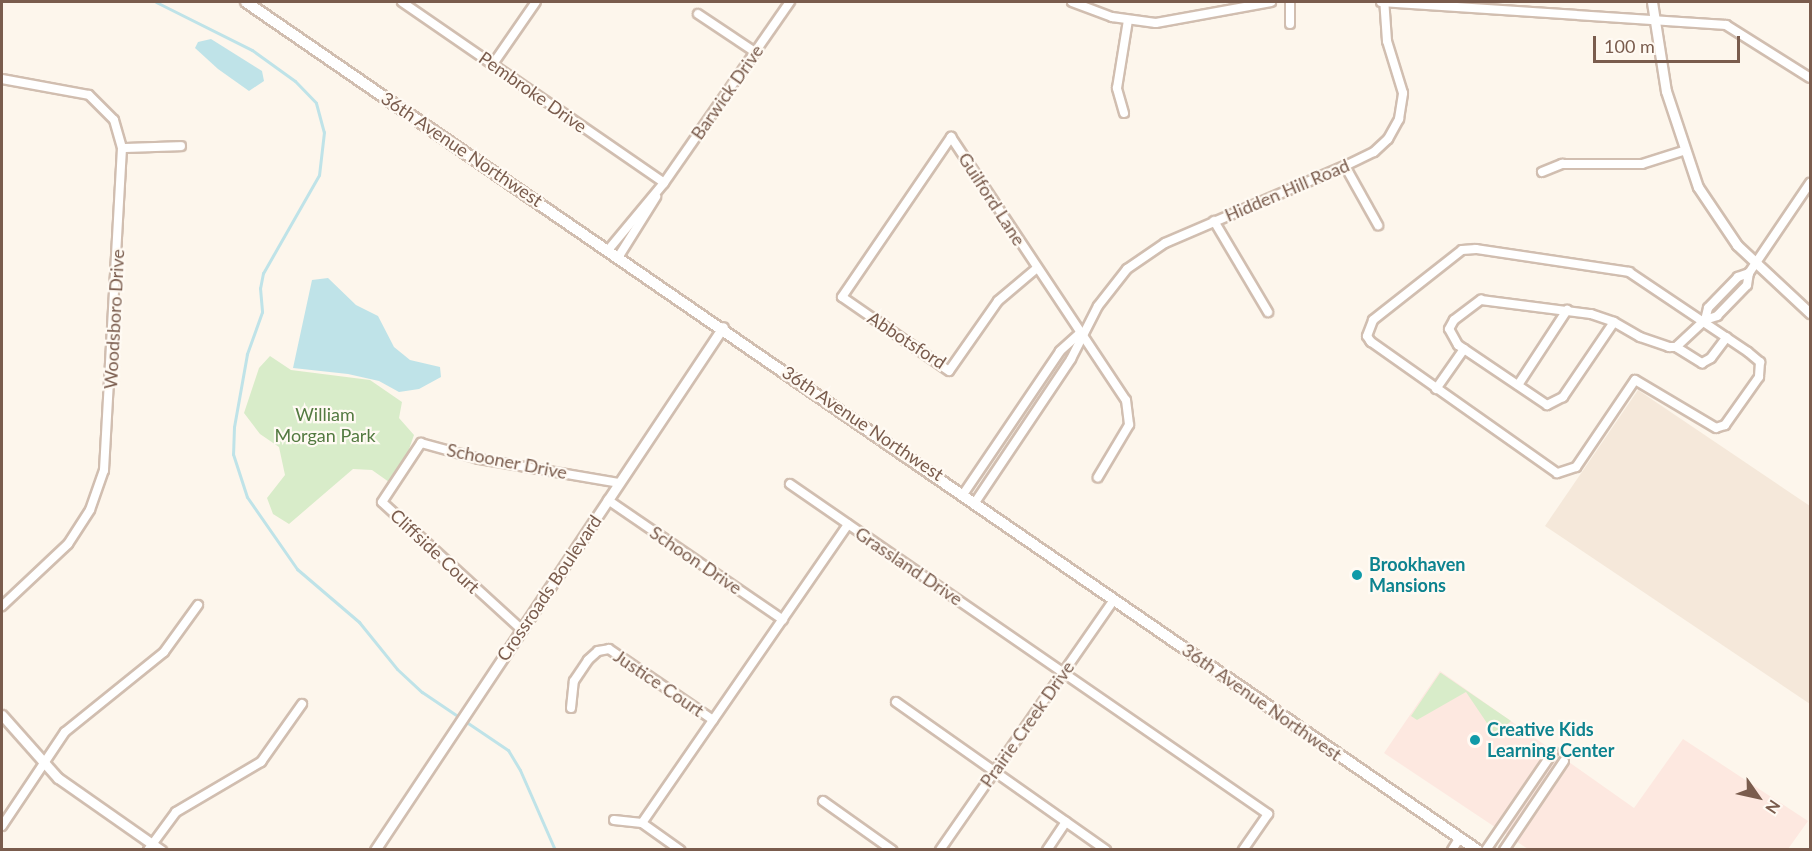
<!DOCTYPE html>
<html>
<head>
<meta charset="utf-8">
<style>
  body { margin:0 }
  #map { position:relative; width:1812px; height:851px; overflow:hidden; background:#fdf6ec; font-family:Lato,sans-serif }
  div>[style] { position:absolute }
  [style*='--x'] { left:calc(var(--x)*1px); top:calc(var(--y)*1px); width:calc(var(--w)*1px); rotate:calc(var(--a)*1deg) }
  .residential>* { inset:0; background:#f5e8da }
  .commercial>* { inset:0; background:#fde8e0 }
  .green>* { inset:0; background:#d8ecc9 }
  .water>* { inset:0; background:#bfe3e8 }
  .stream>* { height:3px; margin:-1.5px; padding:0 1.5px; transform-origin:1.5px; border-radius:1.5px; background:#bfe3e8 }
  .roads { filter:drop-shadow(2px 0 #d1beb0) drop-shadow(-2px 0 #d1beb0) drop-shadow(0 2px #d1beb0) drop-shadow(0 -2px #d1beb0) }
  .minor>* { height:8px; margin:-4px; padding:0 4px; transform-origin:4px; border-radius:4px; background:#fff }
  .tertiary>* { height:9px; margin:-4.5px; padding:0 4.5px; transform-origin:4.5px; border-radius:4.5px; background:#fff }
  .secondary>* { height:10px; margin:-5px; padding:0 5px; transform-origin:5px; border-radius:5px; background:#fff }
  .dots>* { width:16px; height:16px; translate:-50% -50%; box-sizing:border-box; border:3px solid #fffaf3; border-radius:50% }
  span { translate:-50% -50%; white-space:nowrap; text-align:center; line-height:1.15; -webkit-text-stroke:4.5px #fffaf3; paint-order:stroke }
  .street-label { font-size:18px; color:#7a5c4d }
  .park-label { font-size:18px; color:#537a41 }
  .culture-label { font-size:18px; color:#0d838f; font-weight:700 }
  .left { translate:0 -50%; text-align:left }
  .frame { position:absolute; inset:0; border:3px solid #7a5c4d; pointer-events:none }
  .north { position:absolute; left:1728px; top:767px; width:60px; height:60px; -webkit-text-stroke:4px #fffaf3; paint-order:stroke; rotate:124deg; font-size:16px; font-weight:700; line-height:24px; text-align:center; color:#7a5c4d }
  .north::after { content:''; display:block; margin:auto; width:21px; height:27px; background:#7a5c4d; clip-path:polygon(50% 0,100% 100%,50% 72%,0 100%) }
  .scale { position:absolute; left:1593px; top:36px; width:147px; height:27px; box-sizing:border-box; border:3px solid #7a5c4d; border-top:0; padding-left:8px; font-size:18px; line-height:21px; white-space:nowrap; color:#7a5c4d; -webkit-text-stroke:4px #fffaf3; paint-order:stroke }
</style>
</head>
<body>
<div id="map">
  <div class="residential">
    <i style="clip-path:polygon(1638px 390px,1810px 506px,1810px 704px,1545px 526px)"></i>
  </div>
  <div class="commercial">
    <i style="clip-path:polygon(1440px 671px,1634px 808px,1683px 739px,1808px 821px,1788px 849px,1528px 849px,1384px 753px)"></i>
  </div>
  <div class="green">
    <i style="clip-path:polygon(270px 356px,291px 370px,370px 380px,402px 402px,399px 418px,414px 435px,407px 455px,389px 482px,372px 470px,353px 469px,289px 524px,273px 514px,267px 498px,285px 475px,279px 447px,260px 434px,244px 413px,259px 368px)"></i>
    <i style="clip-path:polygon(1440px 673px,1441px 673px,1511px 721px,1495px 735px,1466px 692px,1417px 720px,1411px 716px)"></i>
  </div>
  <div class="water">
    <i style="clip-path:polygon(211px 39px,262px 71px,264px 81px,249px 91px,218px 69px,195px 48px,198px 42px)"></i>
    <i style="clip-path:polygon(328px 278px,356px 305px,378px 316px,394px 347px,410px 360px,440px 367px,441px 377px,419px 389px,399px 392px,379px 381px,348px 374px,293px 368px,312px 280px)"></i>
  </div>
  <div class="stream">
    <i style="--x:156;--y:2;--w:107;--a:26.6"></i>
    <i style="--x:252;--y:50;--w:53;--a:35.8"></i>
    <i style="--x:295;--y:81;--w:30;--a:46"></i>
    <i style="--x:316;--y:103;--w:30;--a:75"></i>
    <i style="--x:324;--y:132;--w:43;--a:96.6"></i>
    <i style="--x:319;--y:175;--w:113;--a:119.7"></i>
    <i style="--x:263;--y:273;--w:15;--a:101"></i>
    <i style="--x:260;--y:288;--w:24;--a:85"></i>
    <i style="--x:262;--y:312;--w:45;--a:109.7"></i>
    <i style="--x:247;--y:354;--w:74;--a:100.1"></i>
    <i style="--x:234;--y:427;--w:27;--a:92"></i>
    <i style="--x:233;--y:454;--w:45;--a:72"></i>
    <i style="--x:247;--y:497;--w:88;--a:55.2"></i>
    <i style="--x:297;--y:569;--w:82;--a:40.5"></i>
    <i style="--x:359;--y:622;--w:60;--a:51"></i>
    <i style="--x:397;--y:669;--w:34;--a:43"></i>
    <i style="--x:422;--y:692;--w:104;--a:34"></i>
    <i style="--x:508;--y:750;--w:23;--a:59"></i>
    <i style="--x:520;--y:770;--w:87;--a:66.4"></i>
  </div>
  <div class="roads">
    <div class="minor">
      <i style="--x:402;--y:2;--w:318;--a:34.6"></i>
      <i style="--x:1072;--y:2;--w:43;--a:20.6"></i>
      <i style="--x:1112;--y:17;--w:44;--a:7.8"></i>
      <i style="--x:1156;--y:23;--w:117;--a:-10.3"></i>
      <i style="--x:1290;--y:2;--w:22;--a:90"></i>
      <i style="--x:1381;--y:2;--w:346;--a:3.8"></i>
      <i style="--x:1726;--y:25;--w:99;--a:32.2"></i>
      <i style="--x:698;--y:14;--w:69;--a:33.7"></i>
      <i style="--x:493;--y:64;--w:75;--a:-55.3"></i>
      <i style="--x:2;--y:79;--w:88;--a:10.4"></i>
      <i style="--x:89;--y:95;--w:35;--a:45"></i>
      <i style="--x:114;--y:120;--w:29;--a:74"></i>
      <i style="--x:122;--y:148;--w:323;--a:93.2"></i>
      <i style="--x:104;--y:470;--w:42;--a:109.3"></i>
      <i style="--x:90;--y:510;--w:40;--a:122.9"></i>
      <i style="--x:68;--y:544;--w:91;--a:136.8"></i>
      <i style="--x:1124;--y:113;--w:26;--a:-106"></i>
      <i style="--x:1117;--y:88;--w:69;--a:-80.8"></i>
      <i style="--x:122;--y:148;--w:59;--a:-1.9"></i>
      <i style="--x:1345;--y:166;--w:68;--a:60.8"></i>
      <i style="--x:1542;--y:172;--w:22;--a:-22"></i>
      <i style="--x:1562;--y:164;--w:80;--a:0"></i>
      <i style="--x:1642;--y:164;--w:43;--a:-17.6"></i>
      <i style="--x:1214;--y:221;--w:106;--a:59.3"></i>
      <i style="--x:609;--y:249;--w:86;--a:-50.2"></i>
      <i style="--x:664;--y:183;--w:221;--a:-55.2"></i>
      <i style="--x:1476;--y:249;--w:155;--a:8.5"></i>
      <i style="--x:1629;--y:272;--w:143;--a:33.9"></i>
      <i style="--x:1748;--y:352;--w:16;--a:40"></i>
      <i style="--x:1760;--y:362;--w:15;--a:94"></i>
      <i style="--x:1759;--y:377;--w:59;--a:125.3"></i>
      <i style="--x:1725;--y:425;--w:9;--a:162"></i>
      <i style="--x:1716;--y:428;--w:94;--a:-149.3"></i>
      <i style="--x:1635;--y:380;--w:105;--a:124.1"></i>
      <i style="--x:1576;--y:467;--w:20;--a:162"></i>
      <i style="--x:1557;--y:473;--w:228;--a:-144.8"></i>
      <i style="--x:1371;--y:342;--w:7;--a:-124"></i>
      <i style="--x:1367;--y:336;--w:17;--a:-69"></i>
      <i style="--x:1373;--y:320;--w:113;--a:-38.2"></i>
      <i style="--x:1462;--y:250;--w:14;--a:-4"></i>
      <i style="--x:619;--y:256;--w:70;--a:-57.9"></i>
      <i style="--x:1037;--y:268;--w:51;--a:139.8"></i>
      <i style="--x:998;--y:301;--w:85;--a:125"></i>
      <i style="--x:949;--y:371;--w:130;--a:-145.3"></i>
      <i style="--x:842;--y:297;--w:194;--a:-55.7"></i>
      <i style="--x:951;--y:137;--w:316;--a:56.4"></i>
      <i style="--x:1126;--y:400;--w:25;--a:83"></i>
      <i style="--x:1129;--y:425;--w:61;--a:120.8"></i>
      <i style="--x:1749;--y:273;--w:12;--a:160"></i>
      <i style="--x:1738;--y:277;--w:43;--a:134.1"></i>
      <i style="--x:1708;--y:308;--w:12;--a:104"></i>
      <i style="--x:1705;--y:320;--w:13;--a:-18"></i>
      <i style="--x:1717;--y:316;--w:43;--a:-45.9"></i>
      <i style="--x:1747;--y:285;--w:12;--a:-81"></i>
      <i style="--x:1749;--y:273;--w:109;--a:-55.9"></i>
      <i style="--x:1614;--y:322;--w:91;--a:124.2"></i>
      <i style="--x:1563;--y:397;--w:18;--a:153"></i>
      <i style="--x:1547;--y:405;--w:107;--a:-146"></i>
      <i style="--x:1458;--y:345;--w:18;--a:-119"></i>
      <i style="--x:1449;--y:329;--w:10;--a:-61"></i>
      <i style="--x:1454;--y:320;--w:34;--a:-37"></i>
      <i style="--x:1481;--y:300;--w:111;--a:7.3"></i>
      <i style="--x:1591;--y:314;--w:24;--a:19"></i>
      <i style="--x:1614;--y:322;--w:30;--a:30"></i>
      <i style="--x:1640;--y:337;--w:31;--a:19"></i>
      <i style="--x:1669;--y:347;--w:7;--a:0"></i>
      <i style="--x:1676;--y:347;--w:40;--a:-43"></i>
      <i style="--x:1676;--y:347;--w:31;--a:32"></i>
      <i style="--x:1702;--y:363;--w:10;--a:-29"></i>
      <i style="--x:1711;--y:358;--w:26;--a:-53"></i>
      <i style="--x:1518;--y:385;--w:90;--a:-56.8"></i>
      <i style="--x:1436;--y:389;--w:49;--a:-55"></i>
      <i style="--x:790;--y:484;--w:581;--a:34.62"></i>
      <i style="--x:1268;--y:814;--w:44;--a:124.8"></i>
      <i style="--x:964;--y:493;--w:171;--a:-55.9"></i>
      <i style="--x:1060;--y:351;--w:27;--a:-42"></i>
      <i style="--x:608;--y:500;--w:212;--a:34.4"></i>
      <i style="--x:976;--y:501;--w:171;--a:-56.2"></i>
      <i style="--x:1071;--y:359;--w:59;--a:-63"></i>
      <i style="--x:1098;--y:306;--w:47;--a:-51.9"></i>
      <i style="--x:1127;--y:269;--w:46;--a:-34.4"></i>
      <i style="--x:1165;--y:243;--w:196;--a:-23.2"></i>
      <i style="--x:1345;--y:166;--w:32;--a:-26"></i>
      <i style="--x:1374;--y:152;--w:19;--a:-43"></i>
      <i style="--x:1388;--y:139;--w:23;--a:-61"></i>
      <i style="--x:1399;--y:119;--w:26;--a:-81"></i>
      <i style="--x:1403;--y:93;--w:54;--a:-107.1"></i>
      <i style="--x:1387;--y:41;--w:39;--a:-94"></i>
      <i style="--x:521;--y:629;--w:188;--a:-137.6"></i>
      <i style="--x:382;--y:502;--w:71;--a:-56.5"></i>
      <i style="--x:421;--y:443;--w:60;--a:15.4"></i>
      <i style="--x:479;--y:459;--w:142;--a:9.7"></i>
      <i style="--x:896;--y:702;--w:257;--a:35.2"></i>
      <i style="--x:571;--y:708;--w:27;--a:-84"></i>
      <i style="--x:574;--y:681;--w:25;--a:-56"></i>
      <i style="--x:588;--y:660;--w:13;--a:-42"></i>
      <i style="--x:598;--y:651;--w:11;--a:-10"></i>
      <i style="--x:609;--y:649;--w:126;--a:34.3"></i>
      <i style="--x:823;--y:801;--w:85;--a:35.4"></i>
      <i style="--x:614;--y:820;--w:28;--a:6"></i>
      <i style="--x:642;--y:823;--w:47;--a:35.4"></i>
      <i style="--x:642;--y:823;--w:363;--a:-55.4"></i>
      <i style="--x:2;--y:826;--w:113;--a:-56.2"></i>
      <i style="--x:65;--y:732;--w:127;--a:-38.9"></i>
      <i style="--x:164;--y:652;--w:58;--a:-54.1"></i>
      <i style="--x:148;--y:850;--w:47;--a:-53.6"></i>
      <i style="--x:176;--y:812;--w:99;--a:-30.5"></i>
      <i style="--x:261;--y:762;--w:71;--a:-54.7"></i>
      <i style="--x:940;--y:850;--w:305;--a:-55.2"></i>
      <i style="--x:1047;--y:850;--w:34;--a:-56"></i>
      <i style="--x:1452;--y:850;--w:15;--a:-58"></i>
      <i style="--x:1486;--y:850;--w:119;--a:-55.6"></i>
      <i style="--x:1504;--y:850;--w:107;--a:-56"></i>
    </div>
    <div class="tertiary">
      <i style="--x:1652;--y:2;--w:90;--a:81.1"></i>
      <i style="--x:1666;--y:91;--w:101;--a:71.6"></i>
      <i style="--x:1698;--y:187;--w:70;--a:56.1"></i>
      <i style="--x:1737;--y:245;--w:100;--a:43"></i>
      <i style="--x:2;--y:715;--w:84;--a:48.4"></i>
      <i style="--x:58;--y:778;--w:126;--a:35"></i>
      <i style="--x:375;--y:850;--w:628;--a:-56.36"></i>
    </div>
    <div class="secondary">
      <i style="--x:246;--y:2;--w:1495;--a:34.56"></i>
    </div>
  </div>
  <div class="dots">
    <i style="left:1357px;top:575px;background:#0f9aa8"></i>
    <i style="left:1475px;top:740px;background:#0f9aa8"></i>
  </div>
  <div class="street-label">
    <span style="left:533px;top:92px;rotate:35deg">Pembroke Drive</span>
    <span style="left:727px;top:92px;rotate:-55deg">Barwick Drive</span>
    <span style="left:462px;top:149px;rotate:34deg">36th Avenue Northwest</span>
    <span style="left:1287px;top:190px;rotate:-23deg">Hidden Hill Road</span>
    <span style="left:992px;top:199px;rotate:57deg">Guilford Lane</span>
    <span style="left:114px;top:319px;rotate:-87deg">Woodsboro Drive</span>
    <span style="left:907px;top:340px;rotate:33deg">Abbotsford</span>
    <span style="left:863px;top:423px;rotate:34deg">36th Avenue Northwest</span>
    <span style="left:507px;top:461px;rotate:11deg">Schooner Drive</span>
    <span style="left:435px;top:551px;rotate:43deg">Cliffside Court</span>
    <span style="left:696px;top:560px;rotate:34deg">Schoon Drive</span>
    <span style="left:909px;top:566px;rotate:34deg">Grassland Drive</span>
    <span style="left:549px;top:588px;rotate:-56deg">Crossroads Boulevard</span>
    <span style="left:659px;top:683px;rotate:34deg">Justice Court</span>
    <span style="left:1262px;top:702px;rotate:35deg">36th Avenue Northwest</span>
    <span style="left:1027px;top:724px;rotate:-55deg">Prairie Creek Drive</span>
  </div>
  <div class="park-label">
    <span style="left:325px;top:425px">William<br>Morgan Park</span>
  </div>
  <div class="culture-label">
    <span class="left" style="left:1369px;top:575px">Brookhaven<br>Mansions</span>
    <span class="left" style="left:1487px;top:740px">Creative Kids<br>Learning Center</span>
  </div>
  <div class="frame"></div>
  <div class="north">N</div>
  <div class="scale">100 m</div>
</div>
</body>
</html>
